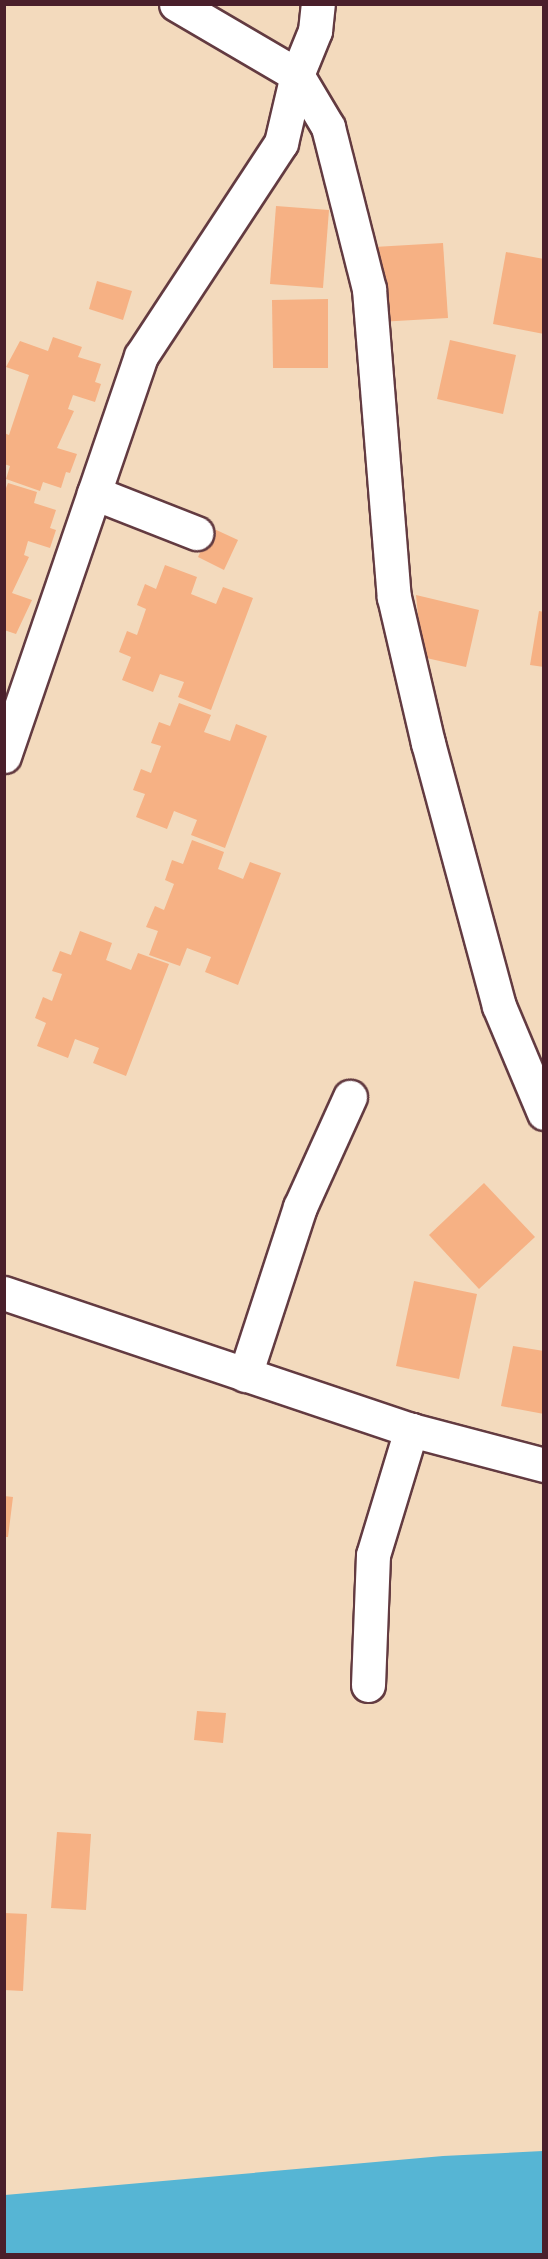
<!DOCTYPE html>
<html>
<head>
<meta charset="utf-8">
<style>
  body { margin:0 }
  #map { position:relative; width:548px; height:2259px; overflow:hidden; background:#f3dabd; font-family:Mynerve,sans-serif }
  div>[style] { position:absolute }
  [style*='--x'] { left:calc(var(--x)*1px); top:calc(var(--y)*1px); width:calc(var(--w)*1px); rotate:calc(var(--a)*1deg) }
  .water>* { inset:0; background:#56b5d4 }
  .building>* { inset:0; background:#f6b184 }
  .roads { filter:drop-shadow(2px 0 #633b41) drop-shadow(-2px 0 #633b41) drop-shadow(0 2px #633b41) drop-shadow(0 -2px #633b41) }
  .minor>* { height:33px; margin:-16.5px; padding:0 16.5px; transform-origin:16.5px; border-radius:16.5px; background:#fff }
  span { translate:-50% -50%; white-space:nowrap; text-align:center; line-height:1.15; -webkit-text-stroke:5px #fdfcf7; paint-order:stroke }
  .frame { position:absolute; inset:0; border:6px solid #4a1f2b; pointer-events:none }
</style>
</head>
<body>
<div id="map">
  <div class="water">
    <i style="clip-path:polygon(543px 2151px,543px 2254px,5px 2254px,5px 2195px,443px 2156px)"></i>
  </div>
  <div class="building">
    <i style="clip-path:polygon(276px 206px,329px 210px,323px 288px,270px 284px)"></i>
    <i style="clip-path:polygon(443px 243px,448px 318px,379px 322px,374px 247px)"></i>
    <i style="clip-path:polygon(506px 252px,544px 259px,544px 334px,493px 324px)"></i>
    <i style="clip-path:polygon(97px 281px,132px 291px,123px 320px,89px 309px)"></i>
    <i style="clip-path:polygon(328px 299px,328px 368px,273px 368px,272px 300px)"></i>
    <i style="clip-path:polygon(53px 337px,82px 347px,78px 357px,101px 364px,95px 382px,101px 384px,95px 402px,73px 395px,68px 409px,74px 411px,57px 448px,77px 454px,70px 473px,66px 472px,61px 488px,43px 482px,40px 491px,6px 479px,10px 466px,4px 464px,4px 433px,9px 435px,29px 375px,6px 367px,20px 341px,48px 351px)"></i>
    <i style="clip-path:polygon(450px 340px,516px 355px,503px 414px,437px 399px)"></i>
    <i style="clip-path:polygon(8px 483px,37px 492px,34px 503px,56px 510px,50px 528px,56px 530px,50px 548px,28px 541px,24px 555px,29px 557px,12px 593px,32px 600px,16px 634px,4px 630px,4px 493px)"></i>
    <i style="clip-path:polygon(212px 528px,238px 540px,224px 570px,198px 557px)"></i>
    <i style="clip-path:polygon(165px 565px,197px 577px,191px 594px,216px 604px,223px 587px,253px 598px,211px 710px,178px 697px,184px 682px,160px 674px,153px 692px,122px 680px,131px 657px,119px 652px,127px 631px,137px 635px,146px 609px,137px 605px,145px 584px,156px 589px)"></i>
    <i style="clip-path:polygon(416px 595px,479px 610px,466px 667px,422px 657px)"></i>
    <i style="clip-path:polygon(539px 611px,544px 612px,544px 667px,530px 665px)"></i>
    <i style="clip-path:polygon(179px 703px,211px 715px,204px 732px,230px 741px,236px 724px,267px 736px,225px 848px,191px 835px,197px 820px,174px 811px,167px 829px,136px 817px,145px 794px,133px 790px,141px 769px,151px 773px,161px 746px,151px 743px,159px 722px,170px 726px)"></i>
    <i style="clip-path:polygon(192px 840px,224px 852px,218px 869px,243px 879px,250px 862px,281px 873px,238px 985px,205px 972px,211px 957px,187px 948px,180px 966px,149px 955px,158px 931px,146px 927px,155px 906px,164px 910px,174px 884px,165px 880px,172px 860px,183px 864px)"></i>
    <i style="clip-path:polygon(80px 931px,112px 943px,106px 960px,131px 970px,138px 953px,169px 964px,126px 1076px,93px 1063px,99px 1048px,75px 1039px,68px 1058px,37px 1046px,46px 1023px,35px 1018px,43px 997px,52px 1001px,62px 974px,52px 971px,60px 951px,71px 955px)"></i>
    <i style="clip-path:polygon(484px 1183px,535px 1237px,479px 1289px,429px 1235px)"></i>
    <i style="clip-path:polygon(414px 1281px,477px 1294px,459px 1379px,396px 1366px)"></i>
    <i style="clip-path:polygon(513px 1346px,544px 1351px,544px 1414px,501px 1406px)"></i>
    <i style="clip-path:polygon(4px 1496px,13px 1497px,8px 1537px,4px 1537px)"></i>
    <i style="clip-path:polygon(197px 1711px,226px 1713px,223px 1743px,194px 1740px)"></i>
    <i style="clip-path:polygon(57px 1832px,91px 1834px,86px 1910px,51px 1908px)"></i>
    <i style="clip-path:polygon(4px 1913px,27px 1914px,23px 1991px,4px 1990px)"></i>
  </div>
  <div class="roads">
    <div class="minor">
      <i style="--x:176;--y:4;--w:140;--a:30.4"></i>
      <i style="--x:297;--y:75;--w:61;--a:59.2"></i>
      <i style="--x:328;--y:127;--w:167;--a:75.8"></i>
      <i style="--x:369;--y:289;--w:309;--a:85.4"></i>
      <i style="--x:394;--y:597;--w:150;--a:76.9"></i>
      <i style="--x:428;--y:743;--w:272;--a:74.9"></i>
      <i style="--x:499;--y:1006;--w:116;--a:67.2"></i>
      <i style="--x:94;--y:493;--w:110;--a:21.4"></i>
      <i style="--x:4;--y:756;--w:423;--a:-71.1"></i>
      <i style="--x:141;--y:356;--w:255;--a:-56.7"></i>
      <i style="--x:281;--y:143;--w:70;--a:-76.8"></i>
      <i style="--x:297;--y:75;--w:48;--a:-67.8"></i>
      <i style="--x:315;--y:31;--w:27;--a:-84"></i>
      <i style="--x:4;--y:1293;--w:429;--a:18.6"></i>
      <i style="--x:411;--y:1430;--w:138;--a:14.7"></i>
      <i style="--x:245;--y:1375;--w:177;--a:-71.9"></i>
      <i style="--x:300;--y:1207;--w:121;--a:-65.6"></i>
      <i style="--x:368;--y:1685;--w:130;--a:-87.8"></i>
      <i style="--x:373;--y:1555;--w:131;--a:-73.1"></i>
    </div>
  </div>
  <div class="frame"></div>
</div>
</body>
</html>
